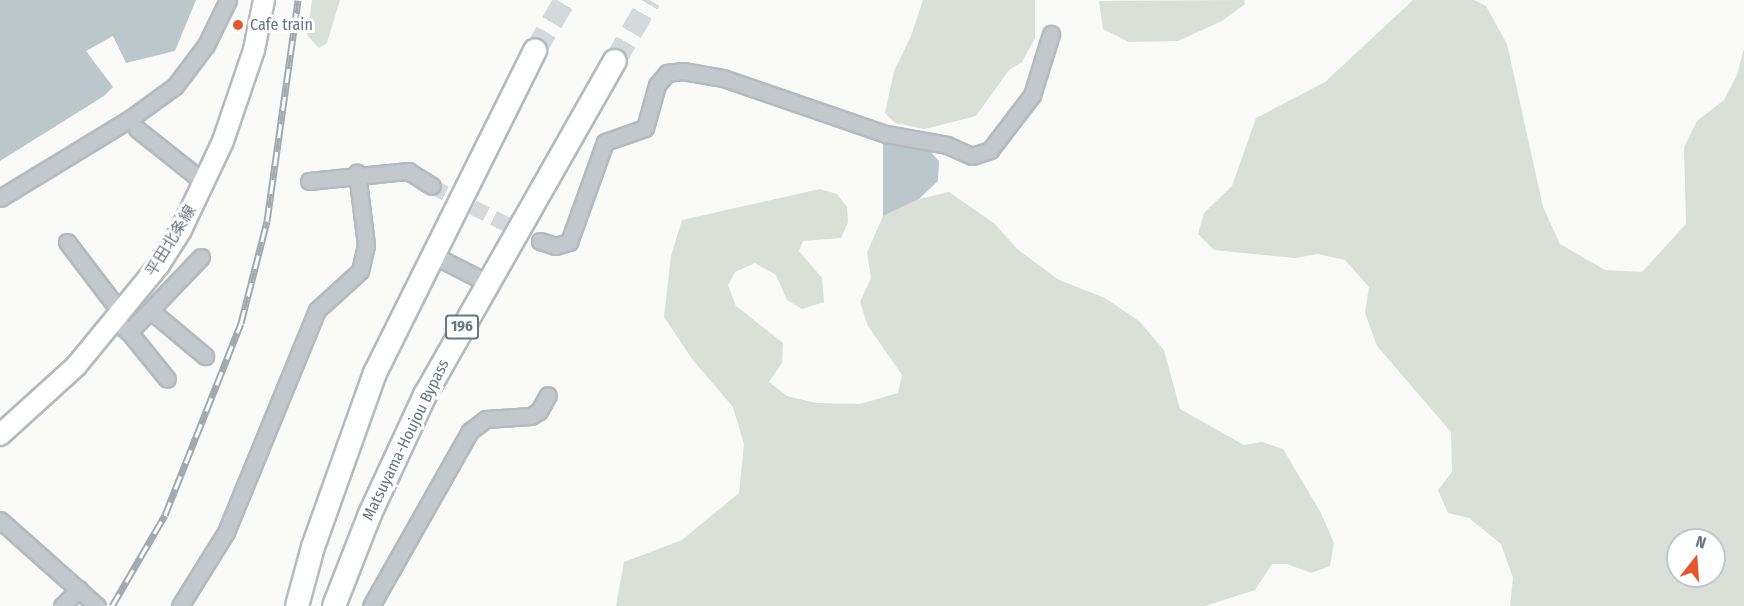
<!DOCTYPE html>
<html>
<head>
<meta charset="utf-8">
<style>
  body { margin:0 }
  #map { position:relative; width:1744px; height:606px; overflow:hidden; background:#fafaf8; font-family:"Fira Sans Condensed","Noto Sans JP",sans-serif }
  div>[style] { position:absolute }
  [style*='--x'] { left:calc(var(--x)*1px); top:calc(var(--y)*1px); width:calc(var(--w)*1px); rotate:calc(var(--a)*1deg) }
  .green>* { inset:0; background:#dadfd7 }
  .water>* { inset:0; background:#bbc7cb }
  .minor-tunnel>* { height:15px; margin-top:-7.5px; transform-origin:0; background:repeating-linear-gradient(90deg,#d5d9db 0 15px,transparent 0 23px) }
  .highway-tunnel>* { height:22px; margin-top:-11px; transform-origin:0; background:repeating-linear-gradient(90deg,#d5d9db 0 22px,transparent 0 33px) }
  .roads { filter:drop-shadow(2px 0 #b5babe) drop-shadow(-2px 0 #b5babe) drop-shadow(0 2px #b5babe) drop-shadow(0 -2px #b5babe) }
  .minor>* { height:15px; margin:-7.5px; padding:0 7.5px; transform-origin:7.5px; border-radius:7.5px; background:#c3c8cc }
  .major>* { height:20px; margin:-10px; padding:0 10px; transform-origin:10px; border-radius:10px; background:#fff }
  .highway>* { height:22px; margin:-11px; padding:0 11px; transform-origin:11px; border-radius:11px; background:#fff }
  .rail>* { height:7px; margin-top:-3.5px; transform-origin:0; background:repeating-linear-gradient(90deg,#fff 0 14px,#a2aab0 0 28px); box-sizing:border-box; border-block:2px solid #a2aab0 }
  .dots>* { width:16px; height:16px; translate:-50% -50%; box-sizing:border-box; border:3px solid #fff; border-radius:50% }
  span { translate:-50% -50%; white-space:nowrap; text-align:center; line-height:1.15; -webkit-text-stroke:6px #fff; paint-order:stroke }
  .shield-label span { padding:2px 4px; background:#fff; border:2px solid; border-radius:4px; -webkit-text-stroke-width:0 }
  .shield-label { font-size:15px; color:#657683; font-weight:700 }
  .poi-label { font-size:16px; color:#657683 }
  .left { translate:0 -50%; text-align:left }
  .street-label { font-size:16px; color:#657683 }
  .north { position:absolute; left:1666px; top:528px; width:60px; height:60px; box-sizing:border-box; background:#fff; border:2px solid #c1c8cd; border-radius:50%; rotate:17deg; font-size:16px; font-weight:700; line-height:24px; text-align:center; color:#657683 }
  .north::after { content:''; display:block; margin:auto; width:21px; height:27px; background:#e4572e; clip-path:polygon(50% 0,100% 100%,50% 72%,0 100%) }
</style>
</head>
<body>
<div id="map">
  <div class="green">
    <i style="clip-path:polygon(312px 0,340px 0,327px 43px,319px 48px,307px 35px)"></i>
    <i style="clip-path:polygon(923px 0,1035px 0,1035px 38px,1022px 62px,1009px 70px,976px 116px,925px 129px,895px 123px,885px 113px,894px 71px,911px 36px)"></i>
    <i style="clip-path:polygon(1244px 0,1245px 4px,1222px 21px,1178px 41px,1129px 42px,1103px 29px,1099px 1px)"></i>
    <i style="clip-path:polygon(evenodd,1413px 0,1474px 0,1486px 6px,1507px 44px,1543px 207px,1560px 244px,1605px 270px,1642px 272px,1686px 224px,1684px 147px,1697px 121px,1724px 100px,1737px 75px,1744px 48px,1744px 606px,1510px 606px,1513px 578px,1501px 544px,1469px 518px,1448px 513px,1438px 490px,1452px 472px,1451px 432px,1377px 346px,1365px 313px,1369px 287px,1345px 260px,1318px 254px,1295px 258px,1214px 250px,1198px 234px,1204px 213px,1232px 186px,1256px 118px,1325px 82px,1413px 0,1678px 540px,1714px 540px,1714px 576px,1678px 576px,1678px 540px)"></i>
    <i style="clip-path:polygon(820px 189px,837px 194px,847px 207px,848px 222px,841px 238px,803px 241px,799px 251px,822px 278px,824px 302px,802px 309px,787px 300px,776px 275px,755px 263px,735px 272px,728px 285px,736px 306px,783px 343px,782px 363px,769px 382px,787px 396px,816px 403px,860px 404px,898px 393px,902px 375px,868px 326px,860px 302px,871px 278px,867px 253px,883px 216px,919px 199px,949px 192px,995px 224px,1017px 249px,1059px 280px,1105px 298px,1139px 321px,1164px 350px,1180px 409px,1244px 445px,1262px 442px,1283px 449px,1321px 513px,1334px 543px,1330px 566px,1311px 573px,1287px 564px,1272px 564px,1255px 590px,1205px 606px,616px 606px,624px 562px,682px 540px,739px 493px,744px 444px,733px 407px,692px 359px,664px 317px,671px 256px,682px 220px)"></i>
  </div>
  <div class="water">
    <i style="clip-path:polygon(0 0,196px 0,175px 51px,126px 63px,113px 36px,86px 51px,113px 87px,104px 96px,0 161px)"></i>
    <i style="clip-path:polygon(883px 142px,916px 144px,927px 148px,939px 161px,938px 181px,919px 199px,883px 216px)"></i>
  </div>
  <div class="minor-tunnel">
    <i style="--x:432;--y:186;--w:121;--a:27"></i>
  </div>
  <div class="highway-tunnel">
    <i style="--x:535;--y:51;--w:59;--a:-59.5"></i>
    <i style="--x:615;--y:61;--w:70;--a:-60.2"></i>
  </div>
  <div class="roads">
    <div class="minor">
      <i style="--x:137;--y:129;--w:87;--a:38.5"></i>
      <i style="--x:309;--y:181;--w:100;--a:-5.8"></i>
      <i style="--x:408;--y:171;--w:28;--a:32"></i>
      <i style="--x:0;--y:198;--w:153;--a:-31.4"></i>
      <i style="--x:131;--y:118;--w:54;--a:-36"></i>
      <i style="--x:175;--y:86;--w:51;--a:-52.9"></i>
      <i style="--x:206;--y:45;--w:50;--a:-63.9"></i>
      <i style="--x:540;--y:241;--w:16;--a:18"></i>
      <i style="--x:555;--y:246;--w:15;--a:-16"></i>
      <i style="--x:569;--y:242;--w:106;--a:-70.2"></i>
      <i style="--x:605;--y:142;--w:42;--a:-19.3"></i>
      <i style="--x:645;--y:128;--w:45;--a:-74.4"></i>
      <i style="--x:657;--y:85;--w:16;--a:-50"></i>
      <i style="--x:667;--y:73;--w:16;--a:-7"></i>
      <i style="--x:683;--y:71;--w:41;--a:9.9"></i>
      <i style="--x:723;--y:78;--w:172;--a:19"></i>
      <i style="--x:886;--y:134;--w:62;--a:10.2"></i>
      <i style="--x:947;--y:145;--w:27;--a:24"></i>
      <i style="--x:972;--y:156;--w:19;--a:-18"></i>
      <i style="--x:990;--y:150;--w:69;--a:-52.6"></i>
      <i style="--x:1032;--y:95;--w:64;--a:-72.7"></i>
      <i style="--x:67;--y:242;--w:89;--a:52.7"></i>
      <i style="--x:431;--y:254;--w:62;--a:27"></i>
      <i style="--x:150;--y:310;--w:72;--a:39.9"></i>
      <i style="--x:114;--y:321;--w:19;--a:36"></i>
      <i style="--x:129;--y:332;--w:104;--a:-46.2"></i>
      <i style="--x:129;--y:332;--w:60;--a:51"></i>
      <i style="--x:0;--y:520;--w:130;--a:41.6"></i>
      <i style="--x:62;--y:606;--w:24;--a:-45"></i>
      <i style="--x:180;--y:606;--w:87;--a:-58.1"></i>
      <i style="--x:226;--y:532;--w:240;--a:-67.7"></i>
      <i style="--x:317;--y:310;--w:58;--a:-42.2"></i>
      <i style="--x:360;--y:271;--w:27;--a:-77"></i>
      <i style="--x:366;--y:245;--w:73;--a:-97.1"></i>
      <i style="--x:371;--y:606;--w:201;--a:-60.5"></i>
      <i style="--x:470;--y:431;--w:20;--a:-37"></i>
      <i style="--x:486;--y:419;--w:45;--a:-3.8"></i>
      <i style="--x:531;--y:416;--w:9;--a:-32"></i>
      <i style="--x:539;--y:411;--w:18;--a:-61"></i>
    </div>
    <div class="major">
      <i style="--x:0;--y:435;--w:103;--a:-42.2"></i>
      <i style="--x:76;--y:366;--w:131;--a:-50.6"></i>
      <i style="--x:159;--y:265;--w:41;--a:-57.8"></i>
      <i style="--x:181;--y:230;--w:98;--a:-64.7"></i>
      <i style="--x:223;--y:141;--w:96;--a:-71.2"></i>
      <i style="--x:254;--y:50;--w:51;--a:-78.7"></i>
    </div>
    <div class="highway">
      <i style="--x:297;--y:606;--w:61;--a:-74.8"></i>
      <i style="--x:313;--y:547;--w:185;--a:-70.4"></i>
      <i style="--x:375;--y:373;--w:360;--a:-63.6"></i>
      <i style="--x:334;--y:606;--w:99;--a:-68.6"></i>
      <i style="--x:370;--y:514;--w:131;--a:-65.2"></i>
      <i style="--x:425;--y:395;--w:384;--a:-60.4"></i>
    </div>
  </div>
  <div class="rail">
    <i style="--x:112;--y:606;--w:105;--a:-59.8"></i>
    <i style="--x:165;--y:515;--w:206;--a:-68.4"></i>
    <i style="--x:241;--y:323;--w:105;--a:-75.7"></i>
    <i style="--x:267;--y:221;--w:223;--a:-82"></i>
  </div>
  <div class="dots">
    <i style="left:238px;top:25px;background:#e4572e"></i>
  </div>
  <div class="shield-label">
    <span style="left:462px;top:327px">196</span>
  </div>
  <div class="poi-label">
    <span class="left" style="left:250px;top:25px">Cafe train</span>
  </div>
  <div class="street-label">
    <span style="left:171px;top:241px;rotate:-58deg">平田北条線</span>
    <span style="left:406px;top:440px;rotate:-64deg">Matsuyama-Houjou Bypass</span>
  </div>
  <div class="north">N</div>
</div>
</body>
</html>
